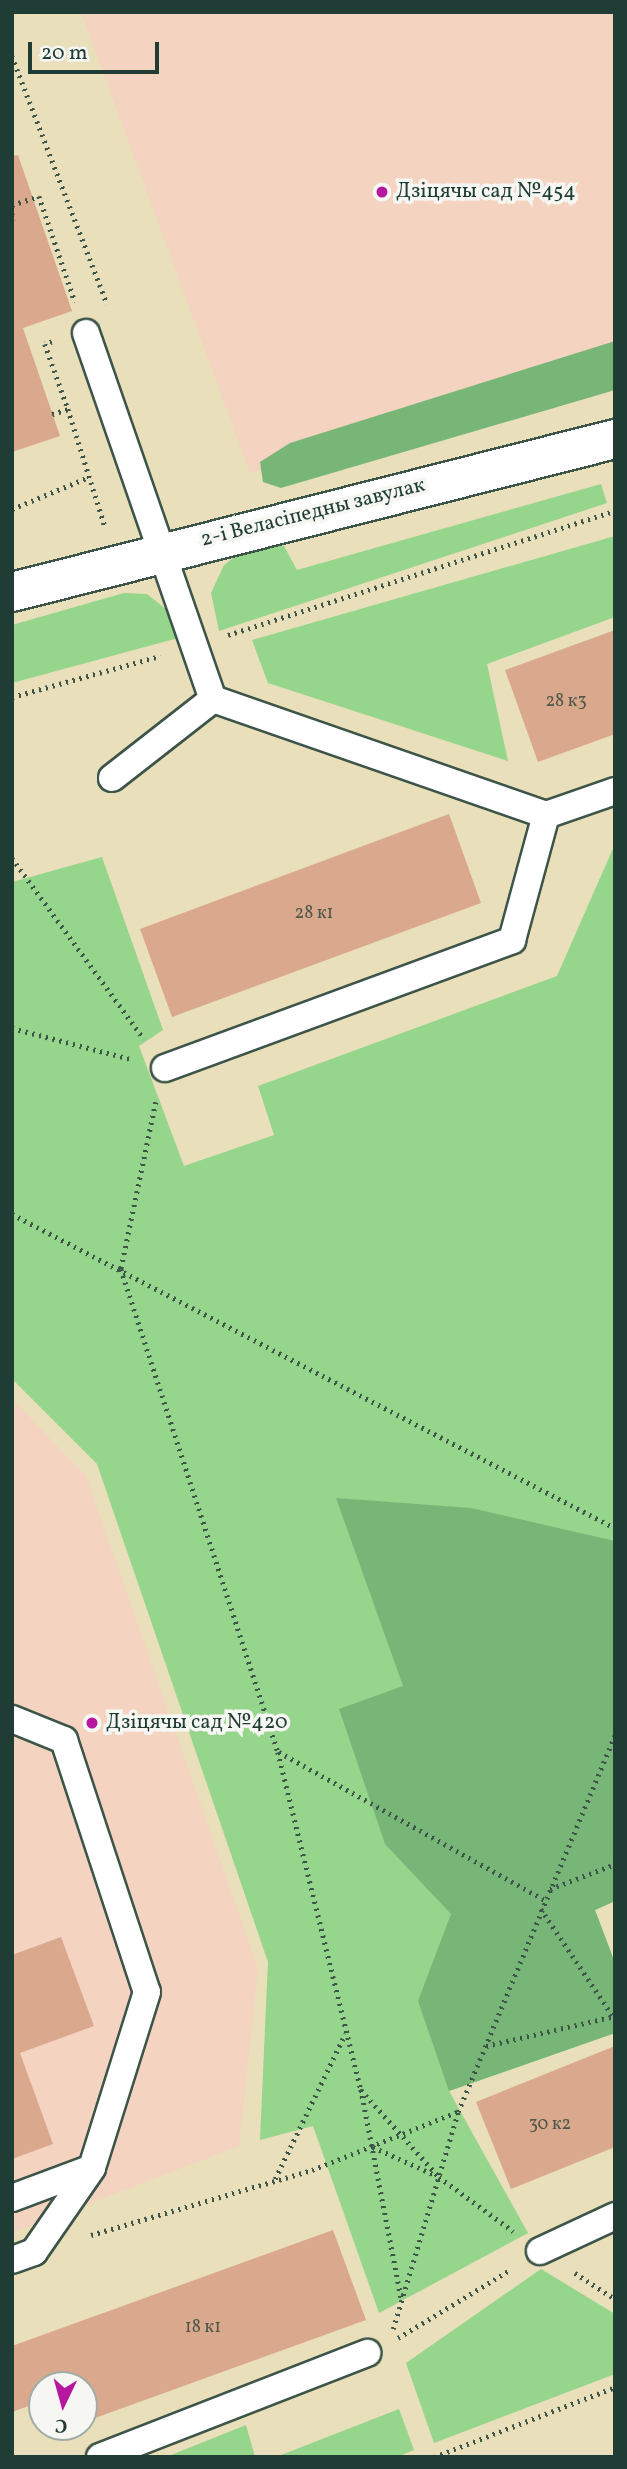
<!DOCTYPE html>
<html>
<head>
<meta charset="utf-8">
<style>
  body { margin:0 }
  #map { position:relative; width:627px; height:2469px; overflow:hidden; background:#e9dfbb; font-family:Vollkorn,serif }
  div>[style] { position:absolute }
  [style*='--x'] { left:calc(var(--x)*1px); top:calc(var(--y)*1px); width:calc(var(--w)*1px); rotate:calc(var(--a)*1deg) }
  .built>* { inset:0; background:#f4d3c0 }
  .green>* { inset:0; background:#95d58c }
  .forest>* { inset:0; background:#78b678 }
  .building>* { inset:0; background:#daa88c }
  .path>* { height:4.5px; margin-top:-2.25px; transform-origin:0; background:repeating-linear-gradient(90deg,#3d5548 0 2px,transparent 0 7px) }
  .roads { filter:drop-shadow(2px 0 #3d5548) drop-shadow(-2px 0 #3d5548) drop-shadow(0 2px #3d5548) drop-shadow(0 -2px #3d5548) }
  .service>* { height:26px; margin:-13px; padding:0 13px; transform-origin:13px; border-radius:13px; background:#fff }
  .minor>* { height:38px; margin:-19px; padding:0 19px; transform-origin:19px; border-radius:19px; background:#fff }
  .dots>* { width:19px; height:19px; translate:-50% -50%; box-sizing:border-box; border:4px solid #f6f6f2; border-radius:50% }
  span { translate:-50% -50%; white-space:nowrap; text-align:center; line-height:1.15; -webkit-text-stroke:7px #f6f6f2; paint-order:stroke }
  .number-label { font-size:18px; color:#4e584a }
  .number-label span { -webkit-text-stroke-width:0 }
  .poi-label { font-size:21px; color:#1f3d34 }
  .left { translate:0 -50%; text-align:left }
  .street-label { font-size:21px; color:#1f3d34 }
  .frame { position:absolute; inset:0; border:14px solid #1f3d34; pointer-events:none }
  .north { position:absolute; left:28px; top:2371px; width:70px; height:70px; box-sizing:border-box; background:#f6f6f2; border:2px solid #a0aca6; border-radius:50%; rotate:185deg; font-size:19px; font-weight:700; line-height:28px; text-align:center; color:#1f3d34 }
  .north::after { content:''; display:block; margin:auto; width:24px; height:32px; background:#b5179e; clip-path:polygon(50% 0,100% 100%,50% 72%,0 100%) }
  .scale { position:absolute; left:28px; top:42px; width:131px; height:32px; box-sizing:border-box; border:4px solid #1f3d34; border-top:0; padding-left:9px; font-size:21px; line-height:24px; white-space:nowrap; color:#1f3d34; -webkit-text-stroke:5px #f6f6f2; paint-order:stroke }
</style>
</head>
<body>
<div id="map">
  <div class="built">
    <i style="clip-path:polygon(81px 12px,615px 12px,615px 373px,250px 473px)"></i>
    <i style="clip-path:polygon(12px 1399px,86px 1476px,258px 1969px,239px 2146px,12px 2233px)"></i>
  </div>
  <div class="green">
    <i style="clip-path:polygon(601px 484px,607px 503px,219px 631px,211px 593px,224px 565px,249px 546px,284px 546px,297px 570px)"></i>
    <i style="clip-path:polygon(615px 536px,615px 617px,487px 664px,508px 761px,268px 683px,252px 640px)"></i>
    <i style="clip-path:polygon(124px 593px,147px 594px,167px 610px,178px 638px,12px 683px,12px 625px)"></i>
    <i style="clip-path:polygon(615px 844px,615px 1901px,595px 1910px,615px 1963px,615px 2033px,449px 2091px,528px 2233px,379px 2313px,313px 2126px,260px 2140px,268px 1962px,97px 1464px,12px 1379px,12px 882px,102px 857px,163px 1030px,139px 1046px,184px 1166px,274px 1135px,258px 1086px,557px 976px)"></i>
    <i style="clip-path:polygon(541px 2269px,615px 2314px,615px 2374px,434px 2443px,406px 2363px)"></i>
    <i style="clip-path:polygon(399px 2409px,414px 2450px,397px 2457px,276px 2457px)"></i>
    <i style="clip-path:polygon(246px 2425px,255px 2457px,166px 2457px)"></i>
  </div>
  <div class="forest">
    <i style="clip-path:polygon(615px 341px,615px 390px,281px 488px,263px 482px,260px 462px,290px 443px)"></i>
    <i style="clip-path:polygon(336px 1498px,471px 1508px,615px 1541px,615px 1901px,595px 1910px,615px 1963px,615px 2033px,449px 2091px,418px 2001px,451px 1914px,385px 1844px,339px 1709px,403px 1686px)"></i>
  </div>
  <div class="building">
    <i style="clip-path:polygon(18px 155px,72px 311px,23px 328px,60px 436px,12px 452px,12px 156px)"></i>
    <i style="clip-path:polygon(615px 630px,615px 734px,538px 762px,505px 670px)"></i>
    <i style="clip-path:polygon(449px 814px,481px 903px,172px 1017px,140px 929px)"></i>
    <i style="clip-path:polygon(61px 1937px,94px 2026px,20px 2053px,53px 2144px,12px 2159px,12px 1955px)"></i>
    <i style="clip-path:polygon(615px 2046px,615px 2147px,511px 2189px,476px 2102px)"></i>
    <i style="clip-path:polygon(333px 2230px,366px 2320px,84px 2422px,84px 2385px,42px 2385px,42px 2409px,39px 2402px,12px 2412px,12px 2346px)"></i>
  </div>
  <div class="path">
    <i style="--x:12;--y:56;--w:266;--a:69"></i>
    <i style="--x:12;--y:205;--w:28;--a:-18"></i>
    <i style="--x:39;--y:196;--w:112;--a:71.2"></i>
    <i style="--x:12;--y:214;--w:7;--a:63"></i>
    <i style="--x:52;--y:342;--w:7;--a:164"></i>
    <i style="--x:45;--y:344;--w:69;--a:70.5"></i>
    <i style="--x:52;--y:414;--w:17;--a:-17"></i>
    <i style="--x:68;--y:409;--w:123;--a:72.5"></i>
    <i style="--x:12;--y:509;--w:83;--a:-22.6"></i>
    <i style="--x:228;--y:635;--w:406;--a:-17.8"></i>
    <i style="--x:12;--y:697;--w:154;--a:-15.5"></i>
    <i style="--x:12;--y:858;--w:224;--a:53.9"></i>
    <i style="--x:12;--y:1028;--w:122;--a:14.7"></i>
    <i style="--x:156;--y:1102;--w:171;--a:101.8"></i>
    <i style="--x:121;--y:1269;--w:508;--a:71.99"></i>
    <i style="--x:278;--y:1752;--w:347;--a:76.2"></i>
    <i style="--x:361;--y:2089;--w:216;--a:79.1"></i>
    <i style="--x:12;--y:1214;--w:680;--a:27.51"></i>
    <i style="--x:279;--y:1752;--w:304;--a:29.1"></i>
    <i style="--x:550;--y:1889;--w:70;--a:-21"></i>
    <i style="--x:541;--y:1909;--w:129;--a:56.1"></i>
    <i style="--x:486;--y:2046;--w:132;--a:-13.1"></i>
    <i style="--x:361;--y:2090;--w:117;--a:48.1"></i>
    <i style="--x:439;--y:2177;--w:92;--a:36.1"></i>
    <i style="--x:373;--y:2147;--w:68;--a:24.3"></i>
    <i style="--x:275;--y:2179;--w:161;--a:-64.2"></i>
    <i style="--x:91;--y:2235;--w:230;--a:-16.4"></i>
    <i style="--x:312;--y:2170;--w:156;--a:-21.8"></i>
    <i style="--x:575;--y:2273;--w:48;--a:33"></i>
    <i style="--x:393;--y:2329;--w:227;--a:-73.3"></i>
    <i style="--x:458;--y:2112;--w:408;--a:-67.4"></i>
    <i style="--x:398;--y:2338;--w:131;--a:-31.3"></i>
    <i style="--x:434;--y:2457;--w:194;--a:-21.1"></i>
  </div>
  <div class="roads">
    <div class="service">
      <i style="--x:86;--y:333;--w:387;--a:70.9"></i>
      <i style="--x:213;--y:699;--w:353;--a:19.2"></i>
      <i style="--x:546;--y:815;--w:73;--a:-19.2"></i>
      <i style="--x:112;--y:778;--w:128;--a:-38"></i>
      <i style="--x:165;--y:1068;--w:370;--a:-20.2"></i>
      <i style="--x:512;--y:940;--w:130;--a:-74.8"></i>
      <i style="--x:12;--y:1719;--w:56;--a:22"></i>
      <i style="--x:64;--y:1740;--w:265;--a:71.8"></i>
      <i style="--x:147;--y:1992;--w:184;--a:107.4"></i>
      <i style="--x:92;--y:2168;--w:102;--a:124.6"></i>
      <i style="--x:34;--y:2252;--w:23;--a:160"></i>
      <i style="--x:12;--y:2198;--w:85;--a:-20.6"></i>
      <i style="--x:540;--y:2251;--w:83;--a:-25"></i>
      <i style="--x:100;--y:2457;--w:287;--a:-21.3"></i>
    </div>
    <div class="minor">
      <i style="--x:12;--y:592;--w:622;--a:-14.24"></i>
    </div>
  </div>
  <div class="dots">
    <i style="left:382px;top:192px;background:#b5179e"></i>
    <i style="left:92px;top:1723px;background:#b5179e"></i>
  </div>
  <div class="number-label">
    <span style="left:566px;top:702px">28 к3</span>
    <span style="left:314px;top:914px">28 к1</span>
    <span style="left:550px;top:2125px">30 к2</span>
    <span style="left:203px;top:2328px">18 к1</span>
  </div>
  <div class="poi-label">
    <span class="left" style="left:396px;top:192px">Дзіцячы сад №454</span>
    <span class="left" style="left:106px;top:1723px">Дзіцячы сад №420</span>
  </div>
  <div class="street-label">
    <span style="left:313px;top:513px;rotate:-14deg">2-і Веласіпедны завулак</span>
  </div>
  <div class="frame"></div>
  <div class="north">С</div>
  <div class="scale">20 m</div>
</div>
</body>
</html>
